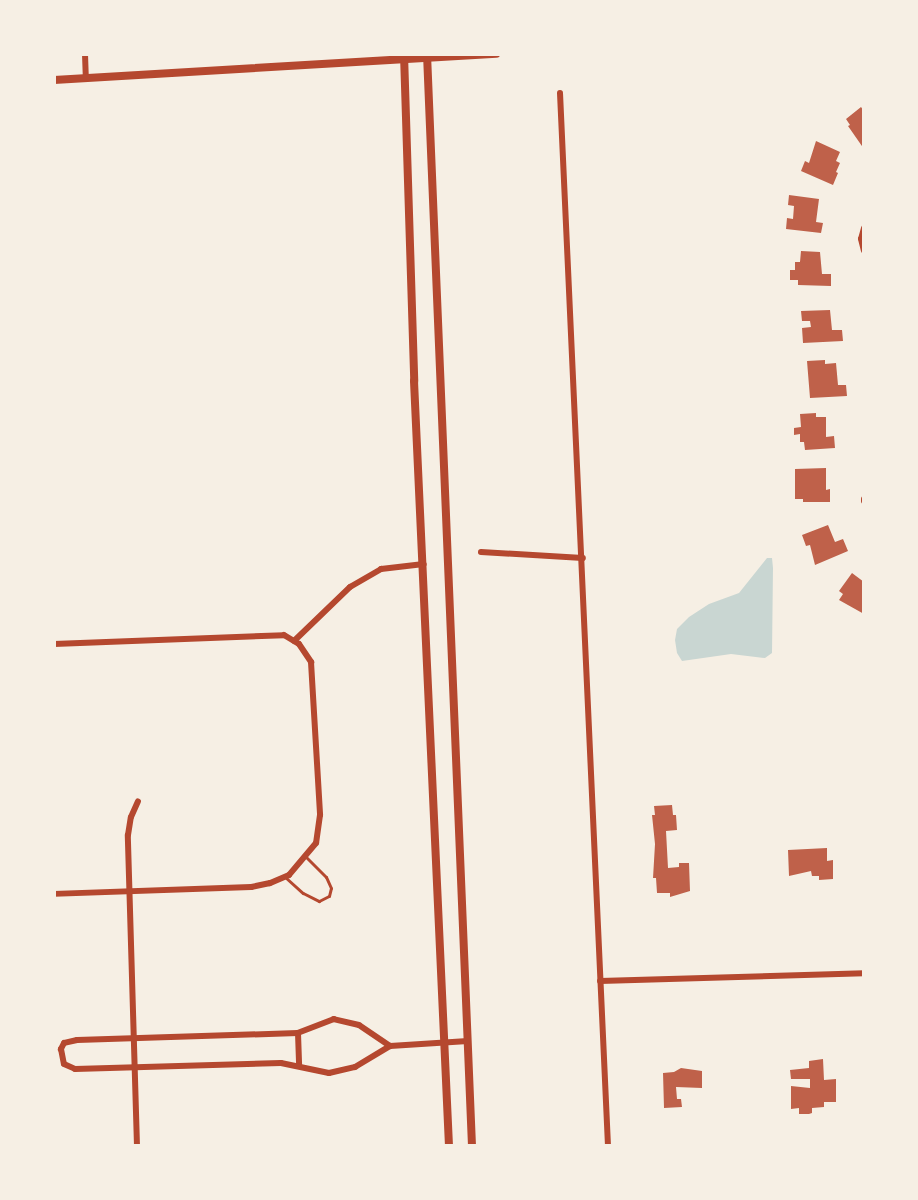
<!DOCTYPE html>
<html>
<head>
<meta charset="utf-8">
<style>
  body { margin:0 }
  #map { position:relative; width:918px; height:1200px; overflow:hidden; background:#f6efe4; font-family:Montserrat,sans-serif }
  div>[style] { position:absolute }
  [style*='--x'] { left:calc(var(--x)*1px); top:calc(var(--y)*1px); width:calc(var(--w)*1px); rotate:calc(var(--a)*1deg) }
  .water>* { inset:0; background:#c9d6d2 }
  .building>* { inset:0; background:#bf614a }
  .service>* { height:3px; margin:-1.5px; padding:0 1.5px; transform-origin:1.5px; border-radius:1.5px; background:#b5482f }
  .minor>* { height:6px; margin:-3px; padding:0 3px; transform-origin:3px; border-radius:3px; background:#b5482f }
  .secondary>* { height:8px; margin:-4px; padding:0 4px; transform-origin:4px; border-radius:4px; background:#b5482f }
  span { translate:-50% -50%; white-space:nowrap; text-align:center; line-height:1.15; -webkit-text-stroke:6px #f6efe4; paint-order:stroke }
  .frame { position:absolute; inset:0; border:56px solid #f6efe4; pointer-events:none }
</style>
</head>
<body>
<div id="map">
  <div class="water">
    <i style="clip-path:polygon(767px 558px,772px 558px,773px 568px,772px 653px,765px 658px,731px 654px,682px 661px,677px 653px,675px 640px,677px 629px,689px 617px,709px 604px,739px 593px)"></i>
  </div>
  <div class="building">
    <i style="clip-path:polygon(861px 107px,864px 111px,864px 149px,848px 126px,850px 125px,846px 119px)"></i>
    <i style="clip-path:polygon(816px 141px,840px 152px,836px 161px,840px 163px,836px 172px,838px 173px,833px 185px,801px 171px,805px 161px,809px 163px)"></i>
    <i style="clip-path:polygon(789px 195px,819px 199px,816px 222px,823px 223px,821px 233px,786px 229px,787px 218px,793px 219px,794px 206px,788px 205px)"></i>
    <i style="clip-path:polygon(801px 251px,820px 252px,822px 274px,831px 274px,831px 286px,798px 285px,798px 280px,790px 280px,790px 270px,795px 270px,795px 262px,800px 262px)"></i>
    <i style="clip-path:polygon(830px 310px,832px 330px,842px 330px,843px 341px,803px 343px,802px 328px,811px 327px,810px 321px,802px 321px,801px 311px)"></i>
    <i style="clip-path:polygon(825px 360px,825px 364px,836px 363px,838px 385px,846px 385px,847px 396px,810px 398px,807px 361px)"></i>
    <i style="clip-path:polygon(816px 413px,816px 417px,826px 417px,826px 437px,834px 436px,835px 448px,805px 450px,804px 442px,800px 442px,800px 434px,794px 435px,794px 428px,801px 427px,800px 414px)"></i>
    <i style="clip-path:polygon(826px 468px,826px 490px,830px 489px,830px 502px,803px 502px,803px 499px,795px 499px,795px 469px)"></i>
    <i style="clip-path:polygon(828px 525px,835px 542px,843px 539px,848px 551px,815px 565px,810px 545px,806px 546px,802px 535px)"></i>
    <i style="clip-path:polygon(852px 573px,864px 582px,864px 614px,839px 600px,843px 594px,839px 591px)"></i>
    <i style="clip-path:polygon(672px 805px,673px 815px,676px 815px,677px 830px,666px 831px,668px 868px,679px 867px,679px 863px,689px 863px,690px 891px,670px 897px,670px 893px,657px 893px,656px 878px,653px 878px,655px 844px,652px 815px,655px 815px,654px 806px)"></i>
    <i style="clip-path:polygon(827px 848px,827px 861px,833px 860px,833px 879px,819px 880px,819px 876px,812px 876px,811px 871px,789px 876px,788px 850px)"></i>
    <i style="clip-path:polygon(823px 1059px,824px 1080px,836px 1079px,836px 1102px,824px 1102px,824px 1107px,812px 1108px,812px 1113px,809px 1114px,799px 1114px,799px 1108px,791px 1109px,791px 1086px,810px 1088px,810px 1079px,791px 1079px,790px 1070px,809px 1068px,809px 1061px)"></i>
    <i style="clip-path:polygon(681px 1068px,702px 1071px,702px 1088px,676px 1087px,677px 1099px,681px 1099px,682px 1107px,664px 1108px,663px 1073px,674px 1072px)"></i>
  </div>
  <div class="service">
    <i style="--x:285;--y:877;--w:24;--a:42"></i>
    <i style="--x:303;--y:893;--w:18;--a:27"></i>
    <i style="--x:319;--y:901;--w:11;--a:-27"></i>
    <i style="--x:329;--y:896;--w:8;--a:-76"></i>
    <i style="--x:331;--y:888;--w:12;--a:-114"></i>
    <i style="--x:326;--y:877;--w:30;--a:-135"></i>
  </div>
  <div class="minor">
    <i style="--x:85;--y:54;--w:24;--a:88"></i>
    <i style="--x:560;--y:93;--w:1054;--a:87.39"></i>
    <i style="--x:864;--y:228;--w:11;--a:105"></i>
    <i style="--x:861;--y:239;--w:12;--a:76"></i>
    <i style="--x:864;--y:499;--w:2;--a:90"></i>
    <i style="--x:481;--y:552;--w:102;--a:3.4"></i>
    <i style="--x:294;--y:641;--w:78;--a:-44"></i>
    <i style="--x:350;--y:587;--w:36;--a:-30"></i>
    <i style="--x:381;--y:569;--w:43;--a:-6.6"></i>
    <i style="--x:54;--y:644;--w:230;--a:-2.2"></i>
    <i style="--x:284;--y:635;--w:17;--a:31"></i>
    <i style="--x:299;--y:644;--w:22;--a:56"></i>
    <i style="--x:311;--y:662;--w:153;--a:86.6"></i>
    <i style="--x:320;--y:815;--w:28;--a:98"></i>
    <i style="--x:316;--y:843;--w:42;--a:130.2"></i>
    <i style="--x:289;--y:875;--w:21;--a:157"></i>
    <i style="--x:270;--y:883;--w:19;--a:168"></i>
    <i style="--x:251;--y:887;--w:197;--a:178"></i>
    <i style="--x:600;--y:981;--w:264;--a:-1.7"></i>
    <i style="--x:298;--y:1033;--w:32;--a:88"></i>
    <i style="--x:390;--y:1046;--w:37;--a:-146"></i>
    <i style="--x:359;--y:1025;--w:26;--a:-167"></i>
    <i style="--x:334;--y:1019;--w:39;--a:159"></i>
    <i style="--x:298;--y:1033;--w:221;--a:178.2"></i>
    <i style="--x:77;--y:1040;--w:13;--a:167"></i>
    <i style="--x:64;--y:1043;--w:7;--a:117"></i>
    <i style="--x:61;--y:1049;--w:15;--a:79"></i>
    <i style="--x:64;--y:1064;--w:12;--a:24"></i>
    <i style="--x:75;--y:1069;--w:206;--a:-1.7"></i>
    <i style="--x:281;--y:1063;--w:49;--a:11.8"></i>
    <i style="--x:329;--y:1073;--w:27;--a:-13"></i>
    <i style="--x:355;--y:1067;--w:41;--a:-31"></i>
    <i style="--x:390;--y:1046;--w:78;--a:-3.7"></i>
    <i style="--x:137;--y:1146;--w:311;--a:-91.7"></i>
    <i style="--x:128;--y:835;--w:18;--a:-81"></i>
    <i style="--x:131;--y:817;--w:17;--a:-66"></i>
  </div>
  <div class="secondary">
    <i style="--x:404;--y:54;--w:327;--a:88.2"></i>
    <i style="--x:414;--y:381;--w:766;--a:87.38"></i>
    <i style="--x:427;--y:54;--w:1093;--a:87.64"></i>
    <i style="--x:54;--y:80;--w:443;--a:-3.4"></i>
  </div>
  <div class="frame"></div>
</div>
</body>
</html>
